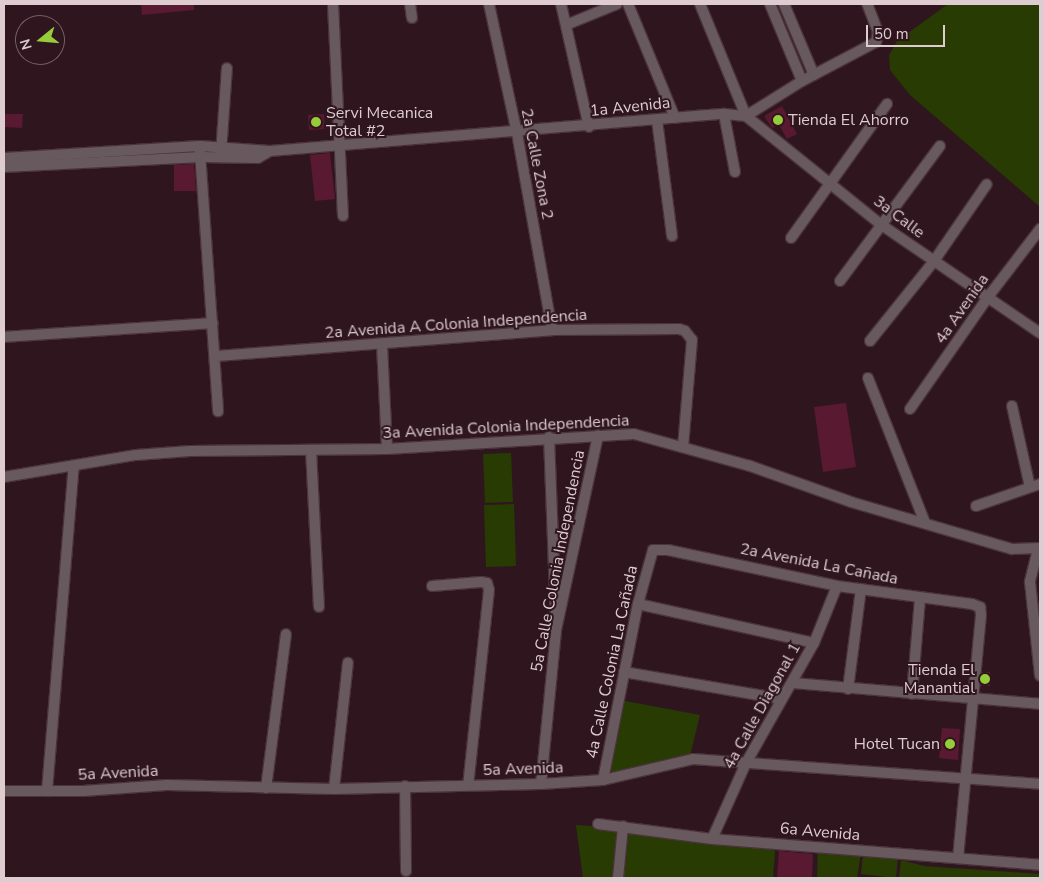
<!DOCTYPE html>
<html>
<head>
<meta charset="utf-8">
<style>
  body { margin:0 }
  #map { position:relative; width:1044px; height:882px; overflow:hidden; background:#2f161e; font-family:"Nunito Sans",sans-serif }
  div>[style] { position:absolute }
  [style*='--x'] { left:calc(var(--x)*1px); top:calc(var(--y)*1px); width:calc(var(--w)*1px); rotate:calc(var(--a)*1deg) }
  .green>* { inset:0; background:#273b03 }
  .building>* { inset:0; background:#581931 }
  .roads { filter:drop-shadow(1px 0 #4b333b) drop-shadow(-1px 0 #4b333b) drop-shadow(0 1px #4b333b) drop-shadow(0 -1px #4b333b) }
  .minor>* { height:10px; margin:-5px; padding:0 5px; transform-origin:5px; border-radius:5px; background:#67595d }
  .dots>* { width:14px; height:14px; translate:-50% -50%; box-sizing:border-box; border:2px solid #2f161e; border-radius:50% }
  span { translate:-50% -50%; white-space:nowrap; text-align:center; line-height:1.15; -webkit-text-stroke:4px #2f161e; paint-order:stroke }
  .street-label { font-size:16px; color:#deccd1 }
  .poi-label { font-size:16px; color:#deccd1 }
  .left { translate:0 -50%; text-align:left }
  .right { translate:-100% -50%; text-align:right }
  .frame { position:absolute; inset:0; border:5px solid #deccd1; pointer-events:none }
  .north { position:absolute; left:15px; top:15px; width:50px; height:50px; box-sizing:border-box; background:#2f161e; border:1px solid #755f66; border-radius:50%; rotate:253deg; font-size:14px; font-weight:700; line-height:20px; text-align:center; color:#deccd1 }
  .north::after { content:''; display:block; margin:auto; width:18px; height:22px; background:#96cc3a; clip-path:polygon(50% 0,100% 100%,50% 72%,0 100%) }
  .scale { position:absolute; left:866px; top:25px; width:79px; height:22px; box-sizing:border-box; border:2px solid #deccd1; border-top:0; padding-left:6px; font-size:15px; line-height:18px; white-space:nowrap; color:#deccd1; -webkit-text-stroke:4px #2f161e; paint-order:stroke }
</style>
</head>
<body>
<div id="map">
  <div class="green">
    <i style="clip-path:polygon(948px 4px,1040px 4px,1040px 207px,910px 95px,890px 70px,889px 55px,897px 41px)"></i>
    <i style="clip-path:polygon(511px 453px,513px 502px,485px 503px,483px 454px)"></i>
    <i style="clip-path:polygon(514px 504px,516px 566px,486px 567px,484px 505px)"></i>
    <i style="clip-path:polygon(620px 700px,700px 715px,690px 756px,605px 778px)"></i>
    <i style="clip-path:polygon(576px 825px,776px 838px,773px 878px,583px 878px)"></i>
    <i style="clip-path:polygon(818px 842px,862px 846px,857px 878px,817px 878px)"></i>
    <i style="clip-path:polygon(863px 854px,898px 857px,896px 878px,861px 874px)"></i>
    <i style="clip-path:polygon(901px 860px,924px 866px,1040px 874px,1040px 878px,899px 878px)"></i>
  </div>
  <div class="building">
    <i style="clip-path:polygon(141px 4px,194px 4px,194px 10px,142px 15px)"></i>
    <i style="clip-path:polygon(782px 106px,797px 134px,787px 139px,779px 125px,772px 128px,764px 116px)"></i>
    <i style="clip-path:polygon(4px 114px,23px 114px,22px 128px,4px 127px)"></i>
    <i style="clip-path:polygon(324px 114px,325px 129px,309px 130px,308px 115px)"></i>
    <i style="clip-path:polygon(330px 153px,335px 199px,315px 201px,310px 155px)"></i>
    <i style="clip-path:polygon(194px 164px,196px 191px,174px 191px,174px 165px)"></i>
    <i style="clip-path:polygon(846px 403px,856px 467px,823px 472px,814px 407px)"></i>
    <i style="clip-path:polygon(982px 672px,990px 672px,990px 686px,981px 686px)"></i>
    <i style="clip-path:polygon(942px 728px,960px 729px,958px 760px,939px 758px)"></i>
    <i style="clip-path:polygon(779px 851px,813px 854px,812px 878px,777px 878px)"></i>
  </div>
  <div class="roads">
    <div class="minor">
      <i style="--x:333;--y:4;--w:212;--a:87.3"></i>
      <i style="--x:410;--y:4;--w:14;--a:82"></i>
      <i style="--x:489;--y:4;--w:132;--a:77.8"></i>
      <i style="--x:517;--y:133;--w:200;--a:79.9"></i>
      <i style="--x:561;--y:4;--w:126;--a:77.2"></i>
      <i style="--x:628;--y:4;--w:123;--a:67.6"></i>
      <i style="--x:700;--y:4;--w:121;--a:67.7"></i>
      <i style="--x:746;--y:116;--w:176;--a:38.8"></i>
      <i style="--x:883;--y:226;--w:190;--a:34.3"></i>
      <i style="--x:770;--y:4;--w:83;--a:67.4"></i>
      <i style="--x:784;--y:4;--w:77;--a:67.1"></i>
      <i style="--x:566;--y:25;--w:55;--a:-22.4"></i>
      <i style="--x:724;--y:114;--w:59;--a:79.3"></i>
      <i style="--x:746;--y:116;--w:66;--a:-32"></i>
      <i style="--x:802;--y:81;--w:84;--a:-27.8"></i>
      <i style="--x:876;--y:42;--w:10;--a:-79"></i>
      <i style="--x:878;--y:32;--w:30;--a:-111"></i>
      <i style="--x:657;--y:120;--w:117;--a:82.6"></i>
      <i style="--x:200;--y:152;--w:260;--a:86"></i>
      <i style="--x:221;--y:153;--w:85;--a:-86"></i>
      <i style="--x:4;--y:158;--w:196;--a:-3.5"></i>
      <i style="--x:200;--y:146;--w:70;--a:4.1"></i>
      <i style="--x:270;--y:151;--w:456;--a:-4.7"></i>
      <i style="--x:724;--y:114;--w:22;--a:5"></i>
      <i style="--x:4;--y:167;--w:197;--a:-2.9"></i>
      <i style="--x:201;--y:157;--w:57;--a:1"></i>
      <i style="--x:258;--y:158;--w:14;--a:-30"></i>
      <i style="--x:791;--y:238;--w:165;--a:-54.4"></i>
      <i style="--x:840;--y:281;--w:168;--a:-53.5"></i>
      <i style="--x:4;--y:337;--w:209;--a:-3.8"></i>
      <i style="--x:870;--y:341;--w:102;--a:-51.3"></i>
      <i style="--x:934;--y:261;--w:93;--a:-55.5"></i>
      <i style="--x:382;--y:345;--w:104;--a:87.2"></i>
      <i style="--x:217;--y:356;--w:336;--a:-4.4"></i>
      <i style="--x:552;--y:330;--w:127;--a:-0.5"></i>
      <i style="--x:679;--y:329;--w:6;--a:18"></i>
      <i style="--x:685;--y:331;--w:11;--a:52"></i>
      <i style="--x:692;--y:340;--w:107;--a:94.8"></i>
      <i style="--x:868;--y:378;--w:156;--a:68.5"></i>
      <i style="--x:1012;--y:406;--w:83;--a:77.5"></i>
      <i style="--x:910;--y:409;--w:136;--a:-55.1"></i>
      <i style="--x:988;--y:297;--w:86;--a:-52.6"></i>
      <i style="--x:549;--y:437;--w:179;--a:87.8"></i>
      <i style="--x:311;--y:450;--w:157;--a:87.1"></i>
      <i style="--x:4;--y:477;--w:134;--a:-9.5"></i>
      <i style="--x:136;--y:455;--w:54;--a:-4.2"></i>
      <i style="--x:190;--y:451;--w:197;--a:-0.6"></i>
      <i style="--x:387;--y:449;--w:247;--a:-3.5"></i>
      <i style="--x:634;--y:434;--w:120;--a:15.4"></i>
      <i style="--x:750;--y:466;--w:107;--a:19.6"></i>
      <i style="--x:851;--y:502;--w:168;--a:16.3"></i>
      <i style="--x:1012;--y:549;--w:28;--a:-2"></i>
      <i style="--x:976;--y:506;--w:68;--a:-19"></i>
      <i style="--x:1038;--y:549;--w:34;--a:104"></i>
      <i style="--x:1030;--y:582;--w:94;--a:83.9"></i>
      <i style="--x:432;--y:586;--w:49;--a:-4.7"></i>
      <i style="--x:481;--y:582;--w:6;--a:9"></i>
      <i style="--x:487;--y:583;--w:7;--a:74"></i>
      <i style="--x:489;--y:590;--w:196;--a:96.1"></i>
      <i style="--x:638;--y:604;--w:180;--a:12.5"></i>
      <i style="--x:624;--y:672;--w:160;--a:9.7"></i>
      <i style="--x:792;--y:683;--w:249;--a:4.8"></i>
      <i style="--x:848;--y:689;--w:101;--a:-82.6"></i>
      <i style="--x:912;--y:694;--w:96;--a:-85.2"></i>
      <i style="--x:603;--y:780;--w:179;--a:-78.8"></i>
      <i style="--x:638;--y:604;--w:56;--a:-74.5"></i>
      <i style="--x:653;--y:550;--w:15;--a:0"></i>
      <i style="--x:668;--y:550;--w:173;--a:12"></i>
      <i style="--x:837;--y:586;--w:136;--a:7.6"></i>
      <i style="--x:972;--y:604;--w:9;--a:21"></i>
      <i style="--x:980;--y:607;--w:8;--a:83"></i>
      <i style="--x:981;--y:615;--w:244;--a:95.4"></i>
      <i style="--x:541;--y:784;--w:155;--a:-84.4"></i>
      <i style="--x:556;--y:630;--w:199;--a:-77.8"></i>
      <i style="--x:405;--y:786;--w:85;--a:89.3"></i>
      <i style="--x:266;--y:788;--w:155;--a:-82.6"></i>
      <i style="--x:334;--y:789;--w:127;--a:-83.7"></i>
      <i style="--x:4;--y:791;--w:79;--a:0"></i>
      <i style="--x:83;--y:791;--w:84;--a:-4.1"></i>
      <i style="--x:167;--y:785;--w:167;--a:1.4"></i>
      <i style="--x:334;--y:789;--w:207;--a:-1.4"></i>
      <i style="--x:541;--y:784;--w:62;--a:-3.7"></i>
      <i style="--x:603;--y:780;--w:92;--a:-13.1"></i>
      <i style="--x:693;--y:759;--w:348;--a:4.1"></i>
      <i style="--x:47;--y:791;--w:326;--a:-85.3"></i>
      <i style="--x:598;--y:824;--w:115;--a:7.5"></i>
      <i style="--x:712;--y:839;--w:329;--a:4.5"></i>
      <i style="--x:712;--y:839;--w:83;--a:-65.9"></i>
      <i style="--x:746;--y:763;--w:138;--a:-60.5"></i>
      <i style="--x:814;--y:643;--w:61;--a:-68"></i>
      <i style="--x:618;--y:878;--w:52;--a:-84.5"></i>
    </div>
  </div>
  <div class="dots">
    <i style="left:778px;top:120px;background:#96cc3a"></i>
    <i style="left:316px;top:122px;background:#96cc3a"></i>
    <i style="left:985px;top:679px;background:#96cc3a"></i>
    <i style="left:950px;top:744px;background:#96cc3a"></i>
  </div>
  <div class="street-label">
    <span style="left:630px;top:107px;rotate:-6deg">1a Avenida</span>
    <span style="left:537px;top:164px;rotate:79deg">2a Calle Zona 2</span>
    <span style="left:899px;top:217px;rotate:37deg">3a Calle</span>
    <span style="left:962px;top:309px;rotate:-55deg">4a Avenida</span>
    <span style="left:456px;top:324px;rotate:-4deg">2a Avenida A Colonia Independencia</span>
    <span style="left:506px;top:427px;rotate:-3deg">3a Avenida Colonia Independencia</span>
    <span style="left:558px;top:561px;rotate:-79deg">5a Calle Colonia Independencia</span>
    <span style="left:819px;top:564px;rotate:11deg">2a Avenida La Cañada</span>
    <span style="left:612px;top:662px;rotate:-78deg">4a Calle Colonia La Cañada</span>
    <span style="left:762px;top:706px;rotate:-61deg">4a Calle Diagonal 1</span>
    <span style="left:523px;top:769px;rotate:-2deg">5a Avenida</span>
    <span style="left:118px;top:773px;rotate:-3deg">5a Avenida</span>
    <span style="left:820px;top:832px;rotate:5deg">6a Avenida</span>
  </div>
  <div class="poi-label">
    <span class="left" style="left:326px;top:122px">Servi Mecanica<br>Total #2</span>
    <span class="left" style="left:788px;top:120px">Tienda El Ahorro</span>
    <span class="right" style="left:975px;top:679px">Tienda El<br>Manantial</span>
    <span class="right" style="left:940px;top:744px">Hotel Tucan</span>
  </div>
  <div class="frame"></div>
  <div class="north">N</div>
  <div class="scale">50 m</div>
</div>
</body>
</html>
